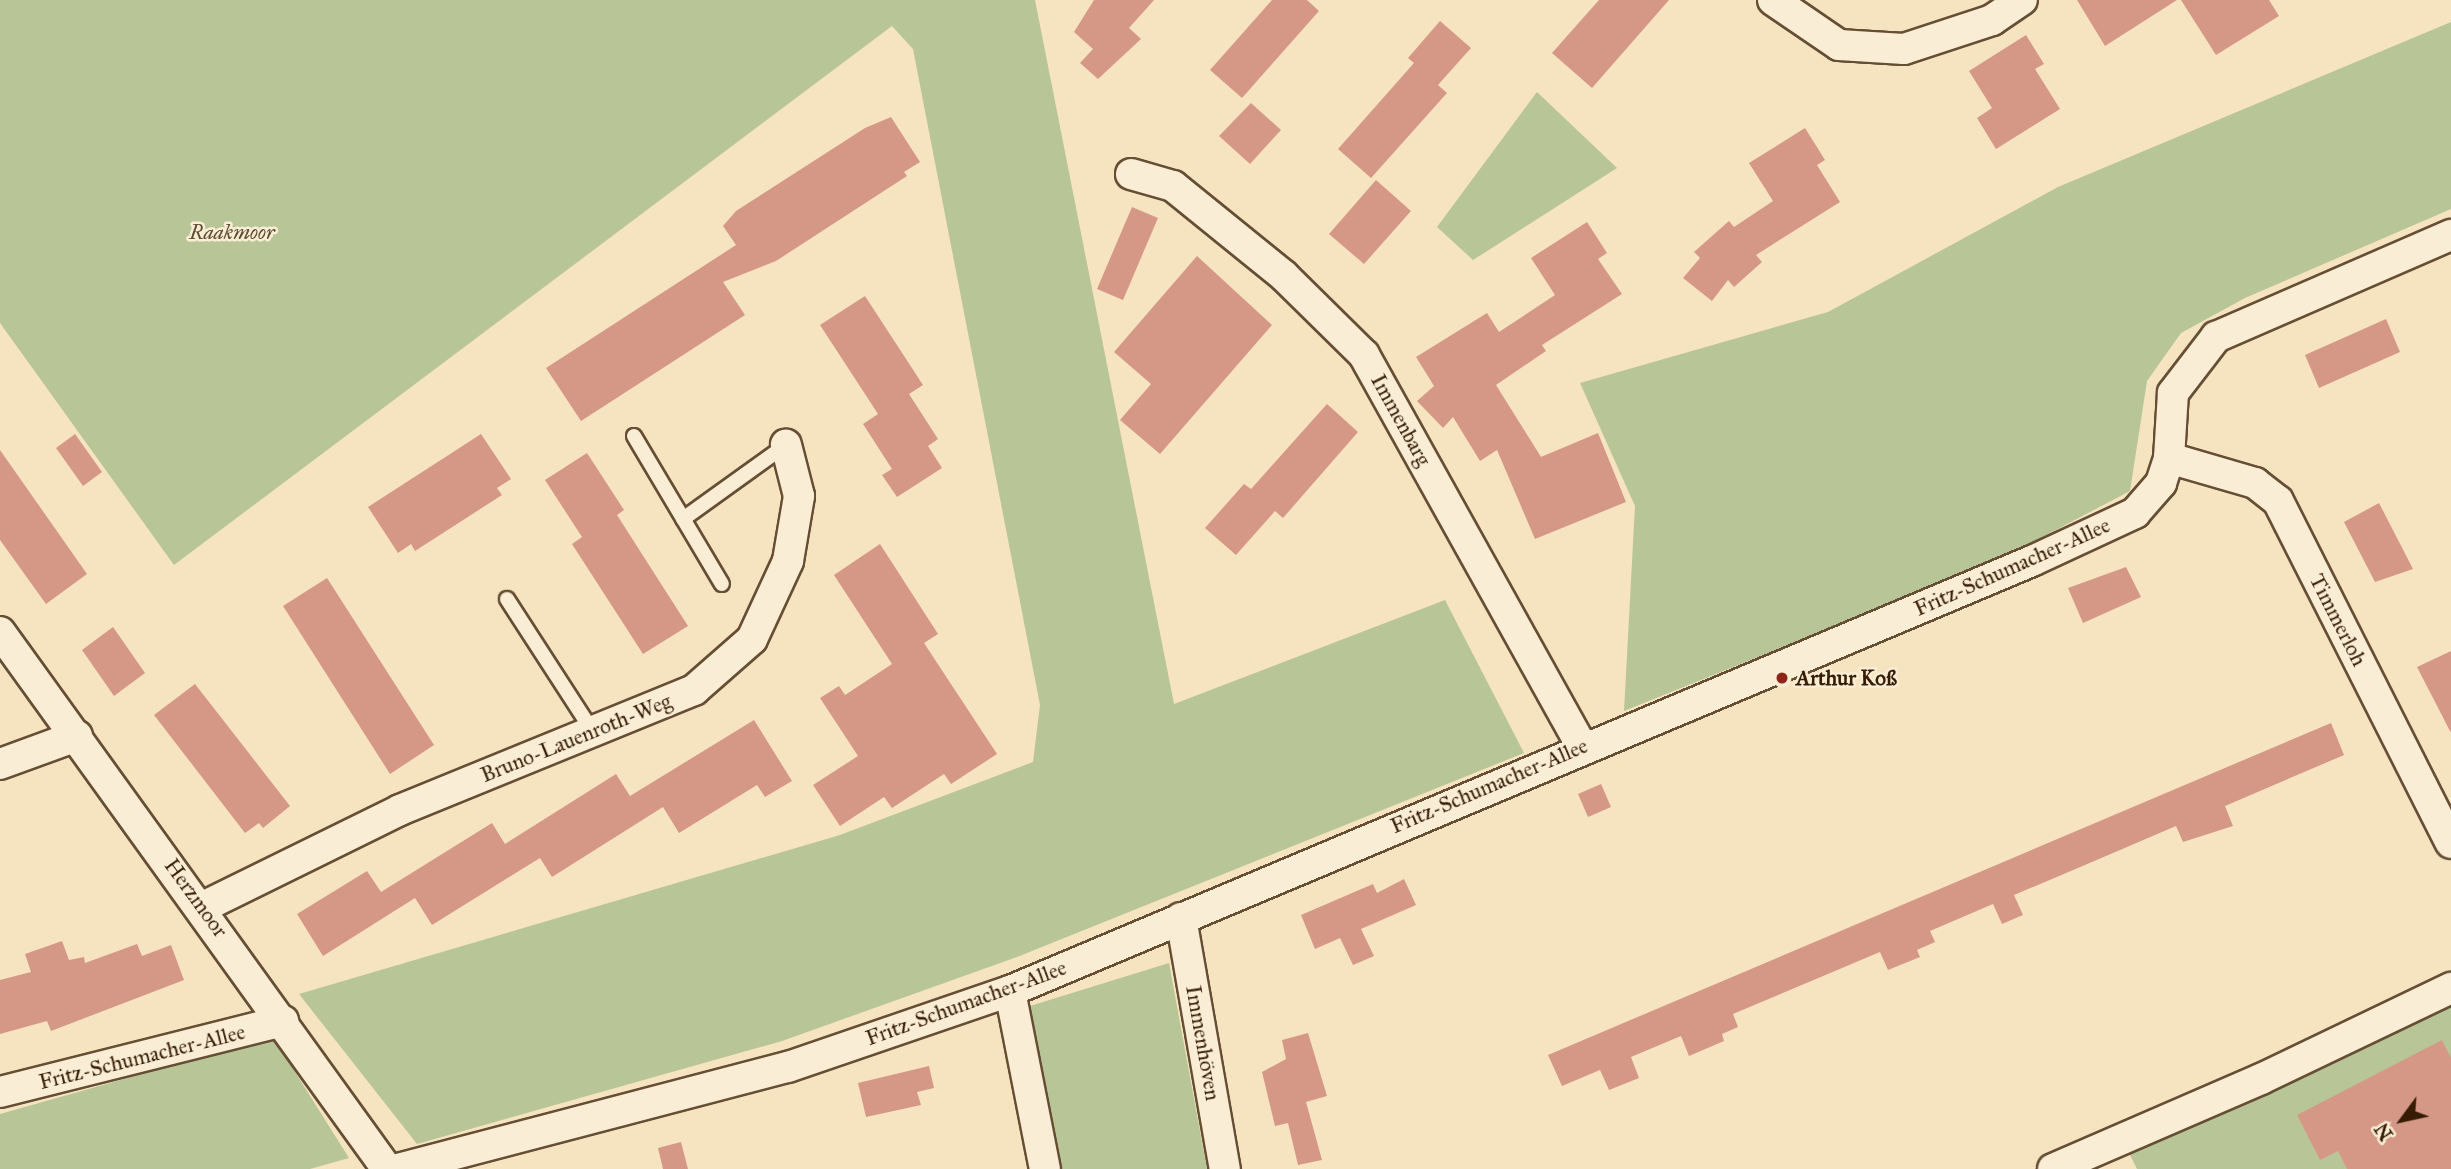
<!DOCTYPE html>
<html>
<head>
<meta charset="utf-8">
<style>
  body { margin:0 }
  #map { position:relative; width:2451px; height:1169px; overflow:hidden; background:#f6e3c0; font-family:"IM FELL Great Primer",serif }
  div>[style] { position:absolute }
  [style*='--x'] { left:calc(var(--x)*1px); top:calc(var(--y)*1px); width:calc(var(--w)*1px); rotate:calc(var(--a)*1deg) }
  .green>* { inset:0; background:#b7c597 }
  .building>* { inset:0; background:#d69886 }
  .roads { filter:drop-shadow(2px 0 #664e34) drop-shadow(-2px 0 #664e34) drop-shadow(0 2px #664e34) drop-shadow(0 -2px #664e34) }
  .lane>* { height:14px; margin:-7px; padding:0 7px; transform-origin:7px; border-radius:7px; background:#f9edd6 }
  .street>* { height:30px; margin:-15px; padding:0 15px; transform-origin:15px; border-radius:15px; background:#f9edd6 }
  .dots>* { width:19px; height:19px; translate:-50% -50%; box-sizing:border-box; border:4px solid #f9edd6; border-radius:50% }
  span { translate:-50% -50%; white-space:nowrap; text-align:center; line-height:1.15; -webkit-text-stroke:5px #f9edd6; paint-order:stroke }
  .park-label { font-size:21px; color:#5d4f31; font-style:italic }
  .street-label { font-size:21px; color:#361c05 }
  .poi-label { font-size:21px; color:#361c05; font-weight:700 }
  .left { translate:0 -50%; text-align:left }
  .north { position:absolute; left:2367px; top:1085px; width:70px; height:70px; -webkit-text-stroke:5px #f9edd6; paint-order:stroke; rotate:237deg; font-size:19px; font-weight:700; line-height:28px; text-align:center; color:#361c05 }
  .north::after { content:''; display:block; margin:auto; width:24px; height:32px; background:#361c05; clip-path:polygon(50% 0,100% 100%,50% 72%,0 100%) }
</style>
</head>
<body>
<div id="map">
  <div class="green">
    <i style="clip-path:polygon(0 0,1035px 0,1174px 704px,1445px 600px,1524px 753px,1017px 957px,782px 1041px,417px 1144px,299px 994px,840px 835px,1033px 762px,1040px 705px,913px 49px,892px 26px,174px 565px,0 323px)"></i>
    <i style="clip-path:polygon(2451px 22px,2451px 209px,2245px 298px,2181px 333px,2147px 381px,2130px 491px,1995px 562px,1624px 711px,1635px 506px,1580px 383px,1828px 312px,2058px 187px)"></i>
    <i style="clip-path:polygon(1537px 92px,1617px 168px,1473px 260px,1437px 227px)"></i>
    <i style="clip-path:polygon(1169px 963px,1207px 1169px,1059px 1169px,1030px 1006px)"></i>
    <i style="clip-path:polygon(2451px 1002px,2451px 1169px,2137px 1169px,2129px 1153px)"></i>
    <i style="clip-path:polygon(273px 1037px,349px 1158px,310px 1169px,0 1169px,0 1114px)"></i>
  </div>
  <div class="building">
    <i style="clip-path:polygon(1094px 0,1154px 0,1129px 28px,1141px 39px,1098px 79px,1080px 63px,1093px 49px,1074px 32px)"></i>
    <i style="clip-path:polygon(1272px 0,1307px 0,1319px 11px,1242px 98px,1210px 70px)"></i>
    <i style="clip-path:polygon(1599px 0,1669px 0,1592px 88px,1552px 53px)"></i>
    <i style="clip-path:polygon(2077px 0,2177px 0,2105px 46px)"></i>
    <i style="clip-path:polygon(2181px 0,2269px 0,2279px 16px,2216px 55px)"></i>
    <i style="clip-path:polygon(1440px 21px,1471px 48px,1438px 85px,1447px 93px,1371px 178px,1338px 149px,1414px 63px,1408px 58px)"></i>
    <i style="clip-path:polygon(2026px 35px,2044px 64px,2035px 69px,2060px 109px,1996px 149px,1977px 118px,1992px 108px,1969px 71px)"></i>
    <i style="clip-path:polygon(1251px 103px,1281px 130px,1250px 164px,1219px 136px)"></i>
    <i style="clip-path:polygon(891px 117px,920px 162px,904px 172px,907px 176px,776px 261px,723px 282px,745px 315px,581px 421px,546px 368px,736px 245px,723px 226px,736px 211px,865px 128px)"></i>
    <i style="clip-path:polygon(1805px 128px,1825px 160px,1817px 165px,1840px 202px,1756px 255px,1762px 262px,1734px 287px,1728px 280px,1712px 301px,1683px 278px,1700px 258px,1694px 252px,1729px 221px,1734px 227px,1773px 201px,1749px 163px)"></i>
    <i style="clip-path:polygon(1376px 180px,1411px 211px,1364px 264px,1329px 234px)"></i>
    <i style="clip-path:polygon(1132px 207px,1158px 218px,1123px 300px,1097px 289px)"></i>
    <i style="clip-path:polygon(1587px 222px,1607px 253px,1598px 259px,1622px 294px,1542px 345px,1546px 351px,1496px 385px,1541px 457px,1598px 433px,1626px 502px,1535px 539px,1497px 450px,1480px 461px,1453px 417px,1443px 428px,1417px 401px,1434px 386px,1416px 357px,1487px 313px,1499px 332px,1555px 295px,1531px 258px)"></i>
    <i style="clip-path:polygon(1197px 256px,1272px 325px,1160px 454px,1120px 420px,1151px 384px,1114px 352px)"></i>
    <i style="clip-path:polygon(865px 296px,923px 385px,909px 394px,938px 439px,928px 446px,942px 468px,897px 497px,882px 475px,892px 469px,863px 424px,878px 414px,820px 325px)"></i>
    <i style="clip-path:polygon(2386px 319px,2400px 352px,2319px 388px,2305px 355px)"></i>
    <i style="clip-path:polygon(1327px 404px,1358px 432px,1283px 518px,1275px 511px,1236px 555px,1205px 528px,1244px 484px,1251px 489px)"></i>
    <i style="clip-path:polygon(75px 434px,102px 472px,83px 486px,56px 448px)"></i>
    <i style="clip-path:polygon(481px 434px,511px 479px,497px 488px,502px 495px,415px 551px,411px 544px,398px 553px,368px 507px)"></i>
    <i style="clip-path:polygon(0 450px,87px 574px,46px 604px,0 540px)"></i>
    <i style="clip-path:polygon(587px 453px,624px 510px,617px 515px,688px 626px,643px 654px,572px 544px,582px 537px,545px 480px)"></i>
    <i style="clip-path:polygon(2379px 503px,2413px 569px,2375px 582px,2344px 522px)"></i>
    <i style="clip-path:polygon(880px 544px,938px 634px,924px 643px,997px 754px,951px 784px,944px 774px,892px 808px,884px 797px,840px 826px,813px 785px,858px 756px,820px 698px,839px 686px,845px 695px,892px 664px,834px 575px)"></i>
    <i style="clip-path:polygon(2126px 567px,2141px 597px,2083px 623px,2068px 588px)"></i>
    <i style="clip-path:polygon(327px 578px,434px 745px,390px 774px,283px 606px)"></i>
    <i style="clip-path:polygon(113px 627px,145px 673px,114px 696px,82px 650px)"></i>
    <i style="clip-path:polygon(2451px 651px,2451px 733px,2417px 667px)"></i>
    <i style="clip-path:polygon(195px 684px,290px 806px,263px 828px,259px 823px,245px 833px,154px 715px)"></i>
    <i style="clip-path:polygon(754px 720px,792px 781px,765px 797px,757px 785px,679px 833px,663px 807px,552px 877px,540px 858px,432px 925px,415px 898px,323px 956px,297px 914px,367px 871px,381px 892px,492px 823px,505px 844px,616px 774px,630px 796px)"></i>
    <i style="clip-path:polygon(2331px 723px,2344px 755px,2225px 806px,2233px 826px,2183px 842px,2176px 826px,2092px 862px,2014px 895px,2023px 915px,2002px 924px,1993px 904px,1930px 931px,1935px 942px,1917px 950px,1920px 957px,1888px 970px,1880px 952px,1733px 1014px,1738px 1027px,1722px 1034px,1724px 1041px,1689px 1056px,1681px 1036px,1631px 1057px,1639px 1078px,1609px 1090px,1600px 1070px,1562px 1086px,1548px 1055px)"></i>
    <i style="clip-path:polygon(1601px 784px,1611px 807px,1588px 817px,1578px 794px)"></i>
    <i style="clip-path:polygon(1404px 879px,1416px 905px,1361px 929px,1374px 956px,1353px 965px,1340px 938px,1315px 949px,1301px 915px,1373px 884px,1377px 893px)"></i>
    <i style="clip-path:polygon(62px 941px,69px 960px,84px 957px,85px 963px,137px 944px,142px 956px,171px 945px,184px 980px,51px 1031px,47px 1021px,0 1034px,0 980px,31px 972px,25px 954px)"></i>
    <i style="clip-path:polygon(1308px 1033px,1327px 1096px,1306px 1102px,1322px 1160px,1298px 1165px,1288px 1123px,1275px 1126px,1262px 1072px,1286px 1059px,1282px 1040px)"></i>
    <i style="clip-path:polygon(2442px 1040px,2451px 1058px,2451px 1169px,2347px 1169px,2338px 1151px,2320px 1160px,2297px 1115px)"></i>
    <i style="clip-path:polygon(929px 1066px,934px 1088px,917px 1092px,921px 1105px,866px 1117px,858px 1083px)"></i>
    <i style="clip-path:polygon(681px 1142px,688px 1169px,663px 1169px,658px 1148px)"></i>
  </div>
  <div class="roads">
    <div class="lane">
      <i style="--x:634;--y:436;--w:172;--a:59.3"></i>
      <i style="--x:683;--y:519;--w:127;--a:-35.7"></i>
      <i style="--x:507;--y:599;--w:158;--a:57.1"></i>
    </div>
    <div class="street">
      <i style="--x:1773;--y:0;--w:80;--a:34.3"></i>
      <i style="--x:1839;--y:45;--w:65;--a:3.5"></i>
      <i style="--x:1904;--y:49;--w:93;--a:-18.2"></i>
      <i style="--x:1992;--y:20;--w:36;--a:-34"></i>
      <i style="--x:1131;--y:174;--w:44;--a:15.9"></i>
      <i style="--x:1173;--y:186;--w:143;--a:39"></i>
      <i style="--x:1284;--y:276;--w:112;--a:44.6"></i>
      <i style="--x:1364;--y:355;--w:449;--a:60.9"></i>
      <i style="--x:2169;--y:458;--w:90;--a:16.2"></i>
      <i style="--x:2255;--y:483;--w:29;--a:38"></i>
      <i style="--x:2278;--y:501;--w:383;--a:63.2"></i>
      <i style="--x:0;--y:632;--w:662;--a:54.22"></i>
      <i style="--x:0;--y:764;--w:82;--a:-20"></i>
      <i style="--x:203;--y:907;--w:220;--a:-26.2"></i>
      <i style="--x:400;--y:810;--w:318;--a:-22.2"></i>
      <i style="--x:694;--y:690;--w:77;--a:-41.3"></i>
      <i style="--x:752;--y:639;--w:86;--a:-65.2"></i>
      <i style="--x:788;--y:561;--w:66;--a:-80.4"></i>
      <i style="--x:799;--y:496;--w:53;--a:-104.3"></i>
      <i style="--x:1181;--y:918;--w:255;--a:80.1"></i>
      <i style="--x:1010;--y:991;--w:181;--a:78.9"></i>
      <i style="--x:0;--y:1092;--w:292;--a:-14.1"></i>
      <i style="--x:398;--y:1169;--w:403;--a:-14.7"></i>
      <i style="--x:788;--y:1067;--w:235;--a:-18.9"></i>
      <i style="--x:1010;--y:991;--w:1109;--a:-22.82"></i>
      <i style="--x:2032;--y:561;--w:114;--a:-25"></i>
      <i style="--x:2135;--y:513;--w:40;--a:-49"></i>
      <i style="--x:2161;--y:483;--w:26;--a:-72"></i>
      <i style="--x:2169;--y:458;--w:65;--a:-86.5"></i>
      <i style="--x:2173;--y:393;--w:71;--a:-52.5"></i>
      <i style="--x:2216;--y:337;--w:256;--a:-23.5"></i>
      <i style="--x:2053;--y:1169;--w:227;--a:-23.4"></i>
      <i style="--x:2261;--y:1079;--w:211;--a:-25.6"></i>
    </div>
  </div>
  <div class="dots">
    <i style="left:1782px;top:678px;background:#8f2418"></i>
  </div>
  <div class="park-label">
    <span style="left:232px;top:232px">Raakmoor</span>
  </div>
  <div class="street-label">
    <span style="left:1401px;top:420px;rotate:61deg">Immenbarg</span>
    <span style="left:2012px;top:567px;rotate:-24deg">Fritz-Schumacher-Allee</span>
    <span style="left:2338px;top:620px;rotate:63deg">Timmerloh</span>
    <span style="left:576px;top:738px;rotate:-22deg">Bruno-Lauenroth-Weg</span>
    <span style="left:1489px;top:786px;rotate:-23deg">Fritz-Schumacher-Allee</span>
    <span style="left:196px;top:898px;rotate:54deg">Herzmoor</span>
    <span style="left:966px;top:1003px;rotate:-20deg">Fritz-Schumacher-Allee</span>
    <span style="left:1203px;top:1043px;rotate:80deg">Immenhöven</span>
    <span style="left:142px;top:1057px;rotate:-14deg">Fritz-Schumacher-Allee</span>
  </div>
  <div class="poi-label">
    <span class="left" style="left:1796px;top:678px">Arthur Koß</span>
  </div>
  <div class="north">N</div>
</div>
</body>
</html>
